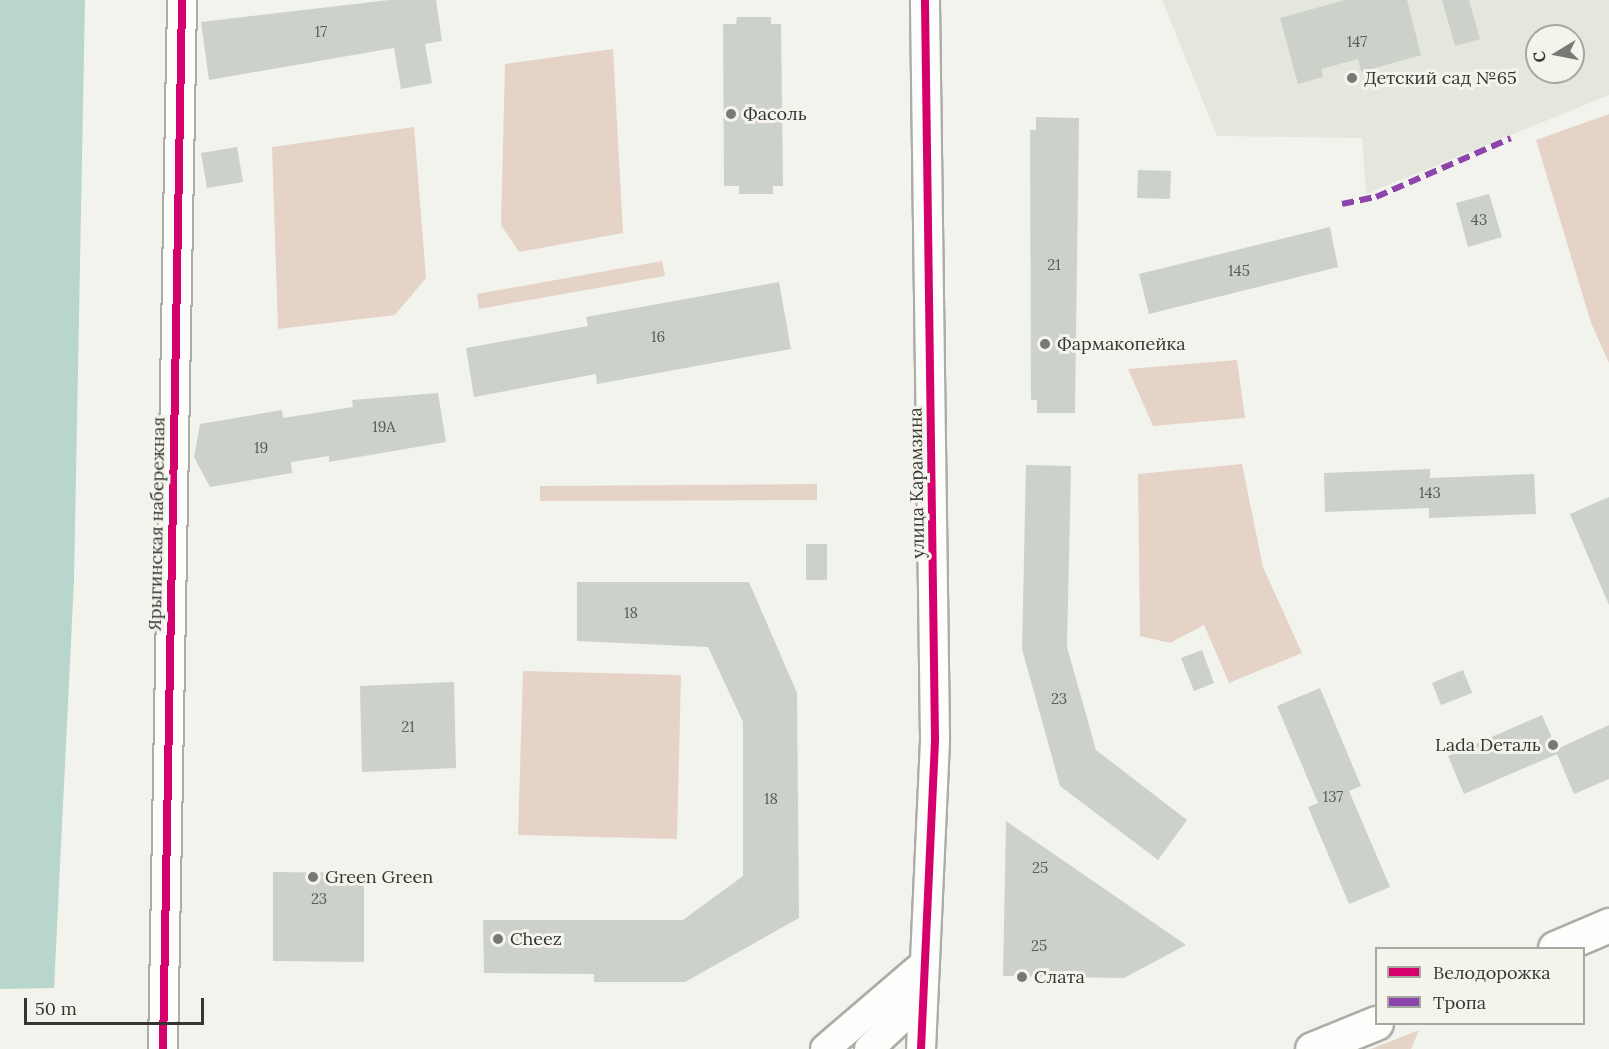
<!DOCTYPE html>
<html>
<head>
<meta charset="utf-8">
<style>
  body { margin:0 }
  #map { position:relative; width:1609px; height:1049px; overflow:hidden; background:#f3f3ee; font-family:Lora,serif }
  div>[style] { position:absolute }
  [style*='--x'] { left:calc(var(--x)*1px); top:calc(var(--y)*1px); width:calc(var(--w)*1px); rotate:calc(var(--a)*1deg) }
  .built>* { inset:0; background:#e5e6dc }
  .green>* { inset:0; background:#e6d3c8 }
  .water>* { inset:0; background:#b9d6cd }
  .building>* { inset:0; background:#ccd1ca }
  .roads { filter:drop-shadow(2px 0 #acaca8) drop-shadow(-2px 0 #acaca8) drop-shadow(0 2px #acaca8) drop-shadow(0 -2px #acaca8) }
  .minor>* { height:28px; margin:-14px; padding:0 14px; transform-origin:14px; border-radius:14px; background:#fdfdfc }
  .major>* { height:33px; margin:-16.5px; padding:0 16.5px; transform-origin:16.5px; border-radius:16.5px; background:#fdfdfc }
  .quiet>* { height:6px; margin-top:-3px; transform-origin:0; background:repeating-linear-gradient(90deg,#8e44ad 0 12px,transparent 0 18px) }
  .cycleway>* { height:8px; margin:-4px; padding:0 4px; transform-origin:4px; border-radius:4px; background:#d6006c }
  .dots>* { width:16px; height:16px; translate:-50% -50%; box-sizing:border-box; border:3px solid #f4f4ed; border-radius:50% }
  span { translate:-50% -50%; white-space:nowrap; text-align:center; line-height:1.15; -webkit-text-stroke:6px #f4f4ed; paint-order:stroke }
  .number-label { font-size:15px; color:#5b5c58 }
  .number-label span { -webkit-text-stroke-width:0 }
  .poi-label { font-size:18px; color:#353532 }
  .left { translate:0 -50%; text-align:left }
  .right { translate:-100% -50%; text-align:right }
  .street-label { font-size:18px; color:#353532 }
  .legend { position:absolute; left:1375px; top:947px; width:210px; height:78px; box-sizing:border-box; background:#f4f4ed; border:2px solid #a8a8a2; margin:0; padding:8px 10px; list-style:none; font-size:18px; color:#353532 }
  .legend li { display:flex; align-items:center; gap:12px; height:30px }
  .legend b { width:30px; border:2px solid #a8a8a2 }
  .north { position:absolute; left:1525px; top:24px; width:60px; height:60px; box-sizing:border-box; background:#f4f4ed; border:2px solid #a8a8a2; border-radius:50%; rotate:260deg; font-size:16px; font-weight:700; line-height:24px; text-align:center; color:#353532 }
  .north::after { content:''; display:block; margin:auto; width:21px; height:27px; background:#787874; clip-path:polygon(50% 0,100% 100%,50% 72%,0 100%) }
  .scale { position:absolute; left:24px; top:998px; width:180px; height:27px; box-sizing:border-box; border:3px solid #353532; border-top:0; padding-left:8px; font-size:18px; line-height:21px; white-space:nowrap; color:#353532; -webkit-text-stroke:4px #f4f4ed; paint-order:stroke }
</style>
</head>
<body>
<div id="map">
  <div class="built">
    <i style="clip-path:polygon(evenodd,1162px 0,1609px 0,1609px 95px,1366px 194px,1362px 138px,1217px 136px,1162px 0,1537px 36px,1573px 36px,1573px 72px,1537px 72px,1537px 36px)"></i>
  </div>
  <div class="green">
    <i style="clip-path:polygon(613px 49px,623px 233px,519px 252px,501px 225px,505px 64px)"></i>
    <i style="clip-path:polygon(1609px 114px,1609px 363px,1591px 323px,1536px 140px)"></i>
    <i style="clip-path:polygon(414px 127px,426px 278px,395px 315px,278px 329px,272px 147px)"></i>
    <i style="clip-path:polygon(662px 261px,665px 276px,479px 309px,477px 294px)"></i>
    <i style="clip-path:polygon(1237px 360px,1245px 418px,1153px 426px,1128px 369px)"></i>
    <i style="clip-path:polygon(1242px 464px,1263px 567px,1302px 653px,1229px 683px,1204px 625px,1170px 643px,1140px 636px,1138px 474px)"></i>
    <i style="clip-path:polygon(817px 484px,817px 500px,540px 501px,540px 486px)"></i>
    <i style="clip-path:polygon(523px 671px,681px 675px,677px 839px,518px 835px)"></i>
    <i style="clip-path:polygon(1419px 1030px,1411px 1049px,1371px 1049px)"></i>
  </div>
  <div class="water">
    <i style="clip-path:polygon(0 0,85px 0,74px 581px,54px 988px,0 989px)"></i>
  </div>
  <div class="building">
    <i style="clip-path:polygon(389px 0,436px 0,442px 41px,425px 44px,432px 83px,401px 89px,394px 48px,209px 80px,201px 22px)"></i>
    <i style="clip-path:polygon(1345px 0,1407px 0,1421px 55px,1361px 72px,1358px 59px,1321px 69px,1323px 77px,1298px 84px,1280px 18px)"></i>
    <i style="clip-path:polygon(1442px 0,1469px 0,1480px 39px,1455px 46px)"></i>
    <i style="clip-path:polygon(737px 17px,771px 17px,771px 24px,781px 24px,783px 186px,773px 186px,773px 194px,739px 194px,739px 186px,724px 186px,723px 24px,736px 24px)"></i>
    <i style="clip-path:polygon(1036px 117px,1079px 118px,1075px 413px,1037px 413px,1037px 400px,1031px 400px,1030px 130px,1036px 130px)"></i>
    <i style="clip-path:polygon(237px 147px,243px 182px,207px 188px,201px 153px)"></i>
    <i style="clip-path:polygon(1138px 170px,1171px 171px,1170px 199px,1137px 198px)"></i>
    <i style="clip-path:polygon(1489px 194px,1502px 237px,1468px 247px,1456px 203px)"></i>
    <i style="clip-path:polygon(1330px 227px,1338px 267px,1149px 314px,1139px 274px)"></i>
    <i style="clip-path:polygon(779px 282px,791px 349px,597px 384px,596px 374px,474px 397px,466px 348px,588px 326px,586px 317px)"></i>
    <i style="clip-path:polygon(438px 393px,446px 442px,329px 462px,329px 456px,291px 462px,292px 473px,210px 487px,194px 457px,200px 424px,282px 410px,283px 418px,353px 407px,352px 400px)"></i>
    <i style="clip-path:polygon(1026px 465px,1071px 466px,1067px 647px,1096px 750px,1187px 820px,1158px 860px,1060px 786px,1022px 649px)"></i>
    <i style="clip-path:polygon(1430px 469px,1430px 478px,1534px 474px,1536px 514px,1429px 518px,1429px 508px,1325px 512px,1324px 473px)"></i>
    <i style="clip-path:polygon(1609px 497px,1609px 605px,1570px 514px)"></i>
    <i style="clip-path:polygon(806px 544px,827px 544px,827px 580px,806px 580px)"></i>
    <i style="clip-path:polygon(577px 582px,749px 582px,797px 693px,799px 918px,685px 982px,594px 982px,594px 974px,484px 973px,483px 920px,683px 920px,743px 876px,743px 722px,708px 647px,577px 641px)"></i>
    <i style="clip-path:polygon(1202px 650px,1214px 683px,1194px 691px,1181px 658px)"></i>
    <i style="clip-path:polygon(1463px 670px,1472px 693px,1441px 705px,1432px 683px)"></i>
    <i style="clip-path:polygon(454px 682px,456px 768px,362px 772px,360px 686px)"></i>
    <i style="clip-path:polygon(1320px 688px,1361px 786px,1349px 791px,1390px 887px,1349px 904px,1308px 807px,1318px 803px,1277px 706px)"></i>
    <i style="clip-path:polygon(1542px 715px,1557px 749px,1609px 725px,1609px 779px,1574px 794px,1557px 754px,1464px 794px,1448px 756px)"></i>
    <i style="clip-path:polygon(1006px 821px,1186px 945px,1124px 978px,1003px 976px)"></i>
    <i style="clip-path:polygon(273px 872px,364px 873px,364px 962px,273px 961px)"></i>
  </div>
  <div class="roads">
    <div class="minor">
      <i style="--x:163;--y:1049;--w:1049;--a:-88.96"></i>
      <i style="--x:825;--y:1049;--w:128;--a:-40.6"></i>
      <i style="--x:869;--y:1049;--w:71;--a:-43.3"></i>
      <i style="--x:921;--y:1049;--w:311;--a:-87.4"></i>
      <i style="--x:935;--y:738;--w:738;--a:-90.78"></i>
    </div>
    <div class="major">
      <i style="--x:1555;--y:948;--w:59;--a:-23.1"></i>
      <i style="--x:1312;--y:1049;--w:69;--a:-22.1"></i>
    </div>
  </div>
  <div class="quiet">
    <i style="--x:1342;--y:204;--w:35;--a:-12"></i>
    <i style="--x:1376;--y:197;--w:147;--a:-23.6"></i>
  </div>
  <div class="cycleway">
    <i style="--x:163;--y:1049;--w:1049;--a:-88.96"></i>
    <i style="--x:921;--y:1049;--w:311;--a:-87.4"></i>
    <i style="--x:935;--y:738;--w:738;--a:-90.78"></i>
  </div>
  <div class="dots">
    <i style="left:1352px;top:78px;background:#787874"></i>
    <i style="left:731px;top:114px;background:#787874"></i>
    <i style="left:1045px;top:344px;background:#787874"></i>
    <i style="left:1553px;top:745px;background:#787874"></i>
    <i style="left:313px;top:877px;background:#787874"></i>
    <i style="left:498px;top:939px;background:#787874"></i>
    <i style="left:1022px;top:977px;background:#787874"></i>
  </div>
  <div class="number-label">
    <span style="left:321px;top:32px">17</span>
    <span style="left:1357px;top:42px">147</span>
    <span style="left:1479px;top:220px">43</span>
    <span style="left:1054px;top:265px">21</span>
    <span style="left:1239px;top:271px">145</span>
    <span style="left:658px;top:337px">16</span>
    <span style="left:384px;top:427px">19А</span>
    <span style="left:261px;top:448px">19</span>
    <span style="left:1430px;top:493px">143</span>
    <span style="left:631px;top:613px">18</span>
    <span style="left:1059px;top:699px">23</span>
    <span style="left:408px;top:727px">21</span>
    <span style="left:1333px;top:797px">137</span>
    <span style="left:771px;top:799px">18</span>
    <span style="left:1040px;top:868px">25</span>
    <span style="left:319px;top:899px">23</span>
    <span style="left:1039px;top:946px">25</span>
  </div>
  <div class="poi-label">
    <span class="left" style="left:1364px;top:78px">Детский сад №65</span>
    <span class="left" style="left:743px;top:114px">Фасоль</span>
    <span class="left" style="left:1057px;top:344px">Фармакопейка</span>
    <span class="right" style="left:1541px;top:745px">Lada Dеталь</span>
    <span class="left" style="left:325px;top:877px">Green Green</span>
    <span class="left" style="left:510px;top:939px">Cheez</span>
    <span class="left" style="left:1034px;top:977px">Слата</span>
  </div>
  <div class="street-label">
    <span style="left:917px;top:483px;rotate:-91deg">улица Карамзина</span>
    <span style="left:157px;top:524px;rotate:-89deg">Ярыгинская набережная</span>
  </div>
  <ul class="legend">
  <li><b style="height:8px;background:#d6006c"></b>Велодорожка</li>
  <li><b style="height:8px;background:#8e44ad"></b>Тропа</li>
  </ul>
  <div class="north">С</div>
  <div class="scale">50 m</div>
</div>
</body>
</html>
